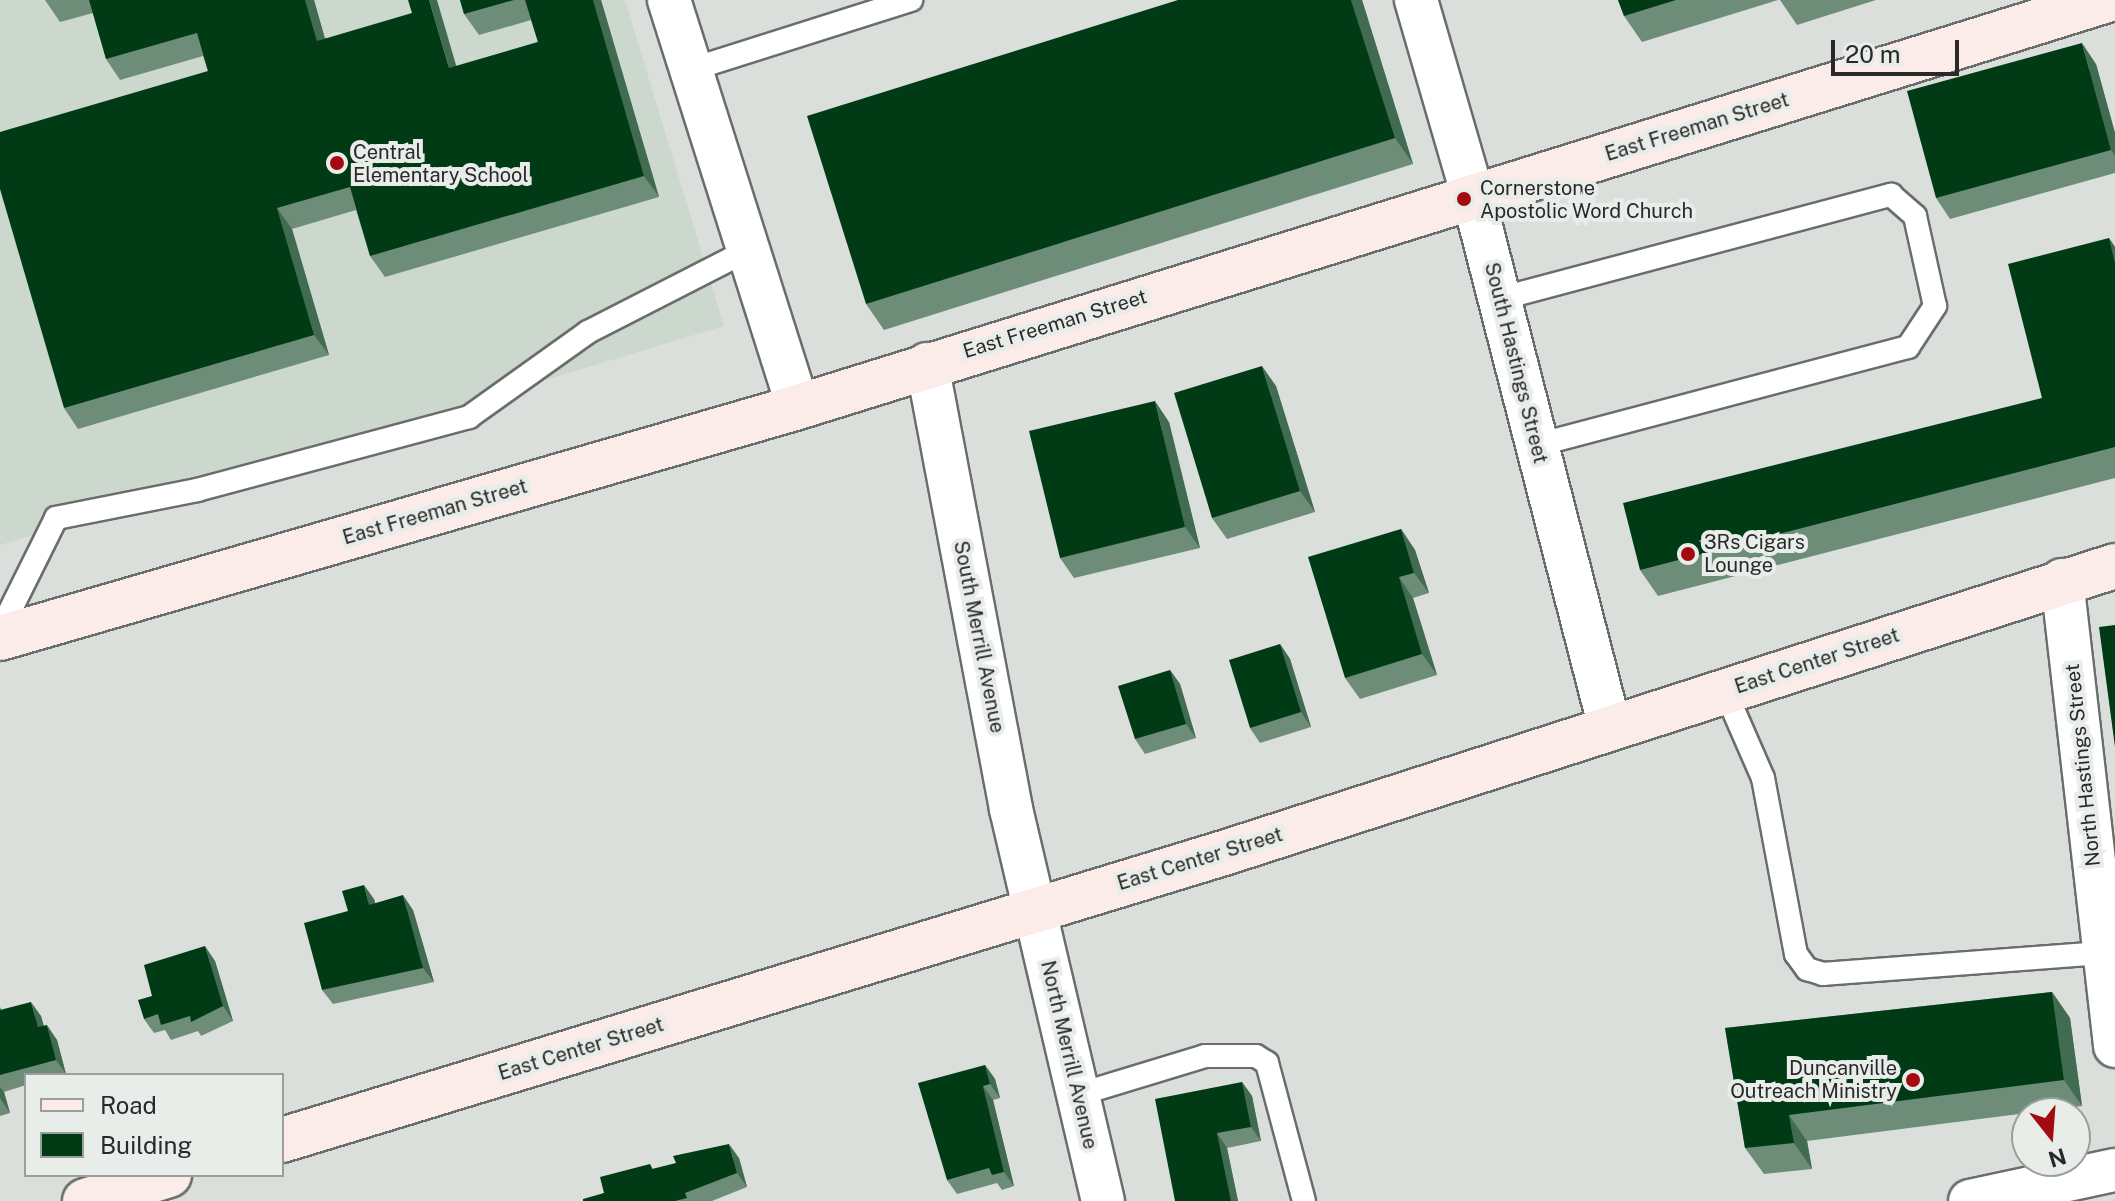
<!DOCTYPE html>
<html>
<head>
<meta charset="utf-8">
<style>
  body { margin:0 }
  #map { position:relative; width:2115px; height:1201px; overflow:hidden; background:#dbdfdc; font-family:"Public Sans",sans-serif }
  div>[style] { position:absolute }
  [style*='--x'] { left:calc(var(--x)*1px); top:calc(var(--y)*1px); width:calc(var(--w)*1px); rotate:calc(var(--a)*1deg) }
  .built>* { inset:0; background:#ccd7ce }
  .roads { filter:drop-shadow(2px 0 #6a6e6b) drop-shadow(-2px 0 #6a6e6b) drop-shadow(0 2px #6a6e6b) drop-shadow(0 -2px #6a6e6b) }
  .lane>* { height:22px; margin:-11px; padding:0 11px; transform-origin:11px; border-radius:11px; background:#fff }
  .street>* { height:42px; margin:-21px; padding:0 21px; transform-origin:21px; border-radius:21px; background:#fff }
  .secondary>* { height:44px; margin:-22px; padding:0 22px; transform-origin:22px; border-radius:22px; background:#fbecea }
  .wall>* { inset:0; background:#6e8d79 }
  .shaded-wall>* { inset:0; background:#426c51 }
  .building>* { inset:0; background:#003b16 }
  .dots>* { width:22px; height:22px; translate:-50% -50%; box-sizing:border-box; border:4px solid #e8ede9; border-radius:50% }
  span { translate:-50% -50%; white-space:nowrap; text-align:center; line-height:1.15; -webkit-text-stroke:8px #e8ede9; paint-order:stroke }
  .street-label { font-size:20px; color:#282928 }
  .poi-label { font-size:20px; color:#282928 }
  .left { translate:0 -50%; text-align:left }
  .right { translate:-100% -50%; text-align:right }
  .legend { position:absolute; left:24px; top:1073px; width:260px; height:104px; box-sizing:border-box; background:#e8ede9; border:2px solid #9b9f9c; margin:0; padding:10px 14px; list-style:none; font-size:24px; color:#282928 }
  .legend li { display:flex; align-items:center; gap:16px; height:40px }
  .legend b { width:40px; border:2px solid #9b9f9c }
  .north { position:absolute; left:2011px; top:1097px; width:80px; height:80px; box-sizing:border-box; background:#e8ede9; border:2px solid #9b9f9c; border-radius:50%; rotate:163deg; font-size:22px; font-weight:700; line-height:32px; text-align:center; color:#282928 }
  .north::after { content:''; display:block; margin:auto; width:28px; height:36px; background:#a40b11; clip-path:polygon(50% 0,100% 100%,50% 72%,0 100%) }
  .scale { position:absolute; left:1831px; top:40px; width:128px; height:36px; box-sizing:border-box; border:4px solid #282928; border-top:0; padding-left:10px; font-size:24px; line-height:28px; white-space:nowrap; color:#282928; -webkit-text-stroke:6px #e8ede9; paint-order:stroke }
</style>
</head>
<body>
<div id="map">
  <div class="built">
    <i style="clip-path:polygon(0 0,625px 0,724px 326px,0 545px)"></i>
  </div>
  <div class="roads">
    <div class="lane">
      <i style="--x:693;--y:69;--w:229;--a:-17.6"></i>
      <i style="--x:1499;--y:299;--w:406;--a:-14.9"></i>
      <i style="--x:1891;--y:195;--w:32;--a:41"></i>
      <i style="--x:1915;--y:216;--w:92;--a:77.5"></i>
      <i style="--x:1935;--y:306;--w:49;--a:123.4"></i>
      <i style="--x:1908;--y:347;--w:384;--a:165.2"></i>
      <i style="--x:0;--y:631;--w:126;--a:-63.6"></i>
      <i style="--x:56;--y:518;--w:144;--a:-11.2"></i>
      <i style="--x:197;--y:490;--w:282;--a:-15"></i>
      <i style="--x:469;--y:417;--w:146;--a:-35.5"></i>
      <i style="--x:588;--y:332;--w:180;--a:-27.1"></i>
      <i style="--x:1725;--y:691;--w:95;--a:66.4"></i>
      <i style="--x:1763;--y:778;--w:179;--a:79.4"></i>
      <i style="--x:1796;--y:954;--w:19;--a:54"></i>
      <i style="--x:1807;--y:969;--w:17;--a:17"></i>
      <i style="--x:1823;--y:974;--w:282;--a:-4.3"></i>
      <i style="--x:1077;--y:1095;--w:134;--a:-16.9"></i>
      <i style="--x:1205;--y:1056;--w:51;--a:0"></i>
      <i style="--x:1256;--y:1056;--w:13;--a:32"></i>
      <i style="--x:1267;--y:1063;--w:143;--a:75"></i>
    </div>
    <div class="street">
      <i style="--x:669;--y:0;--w:427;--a:72.4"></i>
      <i style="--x:1416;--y:0;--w:204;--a:73.8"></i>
      <i style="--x:1473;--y:196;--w:549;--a:75.56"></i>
      <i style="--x:927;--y:364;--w:453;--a:79.3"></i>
      <i style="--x:1011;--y:809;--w:403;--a:76.8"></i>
      <i style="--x:2062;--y:580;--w:469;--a:83.5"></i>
      <i style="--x:1970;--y:1201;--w:148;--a:-12.1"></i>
    </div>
    <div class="secondary">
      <i style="--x:0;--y:638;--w:831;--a:-16.14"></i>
      <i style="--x:798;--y:407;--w:1371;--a:-17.27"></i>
      <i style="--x:282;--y:1140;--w:991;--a:-16.95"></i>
      <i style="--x:1230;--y:851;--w:930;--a:-17.85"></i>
      <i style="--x:85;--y:1201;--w:88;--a:-17.2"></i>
    </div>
  </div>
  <div class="wall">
    <i style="clip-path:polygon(45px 0,314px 0,325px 38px,456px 66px,538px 42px,531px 20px,479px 35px,464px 14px,460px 0,601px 0,659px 197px,385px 277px,370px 256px,356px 210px,292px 229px,329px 355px,78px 429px,64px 408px,208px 71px,203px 56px,120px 80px,106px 59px,93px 13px,60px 22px)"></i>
    <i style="clip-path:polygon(1178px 0,1362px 0,1413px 164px,884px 330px,866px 304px)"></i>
    <i style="clip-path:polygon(1618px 0,1778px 0,1642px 42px,1624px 16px)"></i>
    <i style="clip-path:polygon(1780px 0,1876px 0,1797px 25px)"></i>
    <i style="clip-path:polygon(2096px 64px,2115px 133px,2115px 173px,1950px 219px,1936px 198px)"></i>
    <i style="clip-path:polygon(2109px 238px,2115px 247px,2115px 478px,1658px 596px,1640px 570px,2042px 398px)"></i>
    <i style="clip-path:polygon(1276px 386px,1315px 512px,1227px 539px,1212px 518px)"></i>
    <i style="clip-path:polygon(1169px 422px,1200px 548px,1074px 578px,1060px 558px)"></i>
    <i style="clip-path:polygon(1401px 529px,1415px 550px,1429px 593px,1413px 598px,1437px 675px,1360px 699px,1345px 678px)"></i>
    <i style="clip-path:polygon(1280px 644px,1290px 659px,1311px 727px,1260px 743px,1250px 728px)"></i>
    <i style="clip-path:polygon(1170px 670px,1180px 684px,1196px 738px,1145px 754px,1135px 739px)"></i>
    <i style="clip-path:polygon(374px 899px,375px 903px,413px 910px,434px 982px,333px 1004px,322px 990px,348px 911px)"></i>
    <i style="clip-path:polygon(215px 961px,233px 1021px,201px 1036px,198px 1031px,171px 1040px,165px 1030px,154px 1033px,144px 1019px,152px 996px)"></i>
    <i style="clip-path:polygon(2052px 992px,2070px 1018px,2082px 1106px,1807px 1141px,1812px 1169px,1764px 1174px,1745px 1148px,1725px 1028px)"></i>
    <i style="clip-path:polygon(0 1007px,2px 1010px,41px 1016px,44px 1026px,57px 1040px,66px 1074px,26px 1075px,26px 1085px,4px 1092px,10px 1113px,0 1116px)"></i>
    <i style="clip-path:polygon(985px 1065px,995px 1079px,1000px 1098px,993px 1100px,1014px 1186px,1002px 1190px,997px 1183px,957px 1194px,947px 1180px)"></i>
    <i style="clip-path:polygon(1242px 1082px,1252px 1096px,1261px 1141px,1227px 1148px,1238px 1201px,1175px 1201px)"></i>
    <i style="clip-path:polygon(739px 1158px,747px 1187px,712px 1201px,583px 1201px,604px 1193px,650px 1164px,653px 1169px)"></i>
  </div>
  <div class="shaded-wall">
    <i style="clip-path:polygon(305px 0,314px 0,331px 61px,317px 41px)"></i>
    <i style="clip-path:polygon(429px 0,437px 0,463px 89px,449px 68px)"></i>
    <i style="clip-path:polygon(593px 0,601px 0,659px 197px,644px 176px)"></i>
    <i style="clip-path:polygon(1351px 0,1362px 0,1413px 164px,1395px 138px)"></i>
    <i style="clip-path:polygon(2082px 43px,2096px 64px,2115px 133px,2115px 156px,2111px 150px)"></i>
    <i style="clip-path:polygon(277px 208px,292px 229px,329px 355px,314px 335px)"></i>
    <i style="clip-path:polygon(2109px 238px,2115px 247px,2115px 263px)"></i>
    <i style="clip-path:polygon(1262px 366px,1276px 386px,1315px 512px,1300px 491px)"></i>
    <i style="clip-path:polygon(1155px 401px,1169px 422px,1200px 548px,1185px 527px)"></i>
    <i style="clip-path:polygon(1401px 529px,1415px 550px,1429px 593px,1414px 573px)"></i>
    <i style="clip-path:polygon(1399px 577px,1413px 598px,1437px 675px,1422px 654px)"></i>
    <i style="clip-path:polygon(1280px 644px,1290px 659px,1311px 727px,1301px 712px)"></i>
    <i style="clip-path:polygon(1170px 670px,1180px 684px,1196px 738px,1186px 724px)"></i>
    <i style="clip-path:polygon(364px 885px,374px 899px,380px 919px,369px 905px)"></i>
    <i style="clip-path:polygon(403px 895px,413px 910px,434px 982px,423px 968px)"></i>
    <i style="clip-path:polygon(205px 946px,215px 961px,233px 1021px,223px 1006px)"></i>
    <i style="clip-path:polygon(2052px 992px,2070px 1018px,2082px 1106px,2064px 1080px)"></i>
    <i style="clip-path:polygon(31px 1002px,41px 1016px,48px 1042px,38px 1027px)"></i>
    <i style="clip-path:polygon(47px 1025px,57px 1040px,66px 1074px,56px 1060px)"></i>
    <i style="clip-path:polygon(985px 1065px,995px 1079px,1000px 1098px,990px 1084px)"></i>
    <i style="clip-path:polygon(1242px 1082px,1252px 1096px,1261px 1141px,1251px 1127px)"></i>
    <i style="clip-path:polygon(983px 1086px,993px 1100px,1014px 1186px,1004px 1172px)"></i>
    <i style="clip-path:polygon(0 1087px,4px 1092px,10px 1113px,0 1098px)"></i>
    <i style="clip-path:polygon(1789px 1115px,1807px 1141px,1812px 1169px,1794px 1143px)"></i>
    <i style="clip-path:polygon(1217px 1133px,1227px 1148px,1238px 1201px,1231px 1201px)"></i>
    <i style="clip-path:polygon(729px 1144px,739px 1158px,747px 1187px,737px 1173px)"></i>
  </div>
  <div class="building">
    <i style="clip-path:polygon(89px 0,305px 0,317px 41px,412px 13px,408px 0,429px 0,449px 68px,538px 42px,525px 0,593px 0,644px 176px,370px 256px,350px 187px,277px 208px,314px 335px,64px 408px,0 189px,0 132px,208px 71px,197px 33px,106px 59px)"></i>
    <i style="clip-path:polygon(460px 0,514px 0,464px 14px)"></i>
    <i style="clip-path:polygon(1178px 0,1351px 0,1395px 138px,866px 304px,807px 116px)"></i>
    <i style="clip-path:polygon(1618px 0,1676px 0,1624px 16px)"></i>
    <i style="clip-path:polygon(2082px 43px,2111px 150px,1936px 198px,1907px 91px)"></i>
    <i style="clip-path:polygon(2109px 238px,2115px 263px,2115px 447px,1640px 570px,1623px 503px,2042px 398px,2008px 264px)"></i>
    <i style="clip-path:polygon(1262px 366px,1300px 491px,1212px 518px,1174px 393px)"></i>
    <i style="clip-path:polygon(1155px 401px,1185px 527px,1060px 558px,1029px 431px)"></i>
    <i style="clip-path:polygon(1401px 529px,1414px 573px,1399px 577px,1422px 654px,1345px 678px,1308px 557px)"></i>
    <i style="clip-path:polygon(2115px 625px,2115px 747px,2099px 627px)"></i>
    <i style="clip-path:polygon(1280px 644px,1301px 712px,1250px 728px,1229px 660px)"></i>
    <i style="clip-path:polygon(1170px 670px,1186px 724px,1135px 739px,1118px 686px)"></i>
    <i style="clip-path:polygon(364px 885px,369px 905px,403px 895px,423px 968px,322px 990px,304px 923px,348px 911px,342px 891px)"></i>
    <i style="clip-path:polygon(205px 946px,223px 1006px,191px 1022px,190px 1016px,161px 1025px,158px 1014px,144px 1019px,138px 1000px,152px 996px,144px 965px)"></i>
    <i style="clip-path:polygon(2052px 992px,2064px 1080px,1789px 1115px,1794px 1143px,1745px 1148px,1725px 1028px)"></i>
    <i style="clip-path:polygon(31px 1002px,38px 1027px,47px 1025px,56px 1060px,0 1075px,0 1010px)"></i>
    <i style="clip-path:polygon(985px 1065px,990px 1084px,983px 1086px,1004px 1172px,992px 1175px,989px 1168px,947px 1180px,918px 1083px)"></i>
    <i style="clip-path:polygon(1242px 1082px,1251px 1127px,1217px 1133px,1231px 1201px,1175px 1201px,1155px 1099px)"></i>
    <i style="clip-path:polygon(729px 1144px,737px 1173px,685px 1193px,687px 1198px,675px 1201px,583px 1201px,583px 1199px,604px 1193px,600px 1177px,650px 1164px,652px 1169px,676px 1163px,673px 1156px)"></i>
  </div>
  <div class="dots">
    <i style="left:337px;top:163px;background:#a40b11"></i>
    <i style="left:1464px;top:199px;background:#a40b11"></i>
    <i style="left:1688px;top:554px;background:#a40b11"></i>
    <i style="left:1913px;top:1080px;background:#a40b11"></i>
  </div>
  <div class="street-label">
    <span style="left:1697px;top:127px;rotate:-17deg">East Freeman Street</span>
    <span style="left:1055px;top:324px;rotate:-17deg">East Freeman Street</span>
    <span style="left:1516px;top:363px;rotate:76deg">South Hastings Street</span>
    <span style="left:435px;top:512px;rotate:-16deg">East Freeman Street</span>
    <span style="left:979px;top:637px;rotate:79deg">South Merrill Avenue</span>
    <span style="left:1817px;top:661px;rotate:-18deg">East Center Street</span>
    <span style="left:2083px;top:765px;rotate:-96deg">North Hastings Street</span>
    <span style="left:1200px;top:859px;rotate:-17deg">East Center Street</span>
    <span style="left:581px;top:1049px;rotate:-17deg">East Center Street</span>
    <span style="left:1069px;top:1055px;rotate:77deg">North Merrill Avenue</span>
  </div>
  <div class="poi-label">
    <span class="left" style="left:353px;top:164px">Central<br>Elementary School</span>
    <span class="left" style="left:1480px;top:200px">Cornerstone<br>Apostolic Word Church</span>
    <span class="left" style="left:1704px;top:554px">3Rs Cigars<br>Lounge</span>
    <span class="right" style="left:1897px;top:1080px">Duncanville<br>Outreach Ministry</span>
  </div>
  <ul class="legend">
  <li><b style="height:10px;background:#fbecea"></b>Road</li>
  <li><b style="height:22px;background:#003b16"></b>Building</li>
  </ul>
  <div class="north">N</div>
  <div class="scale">20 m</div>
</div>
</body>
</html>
